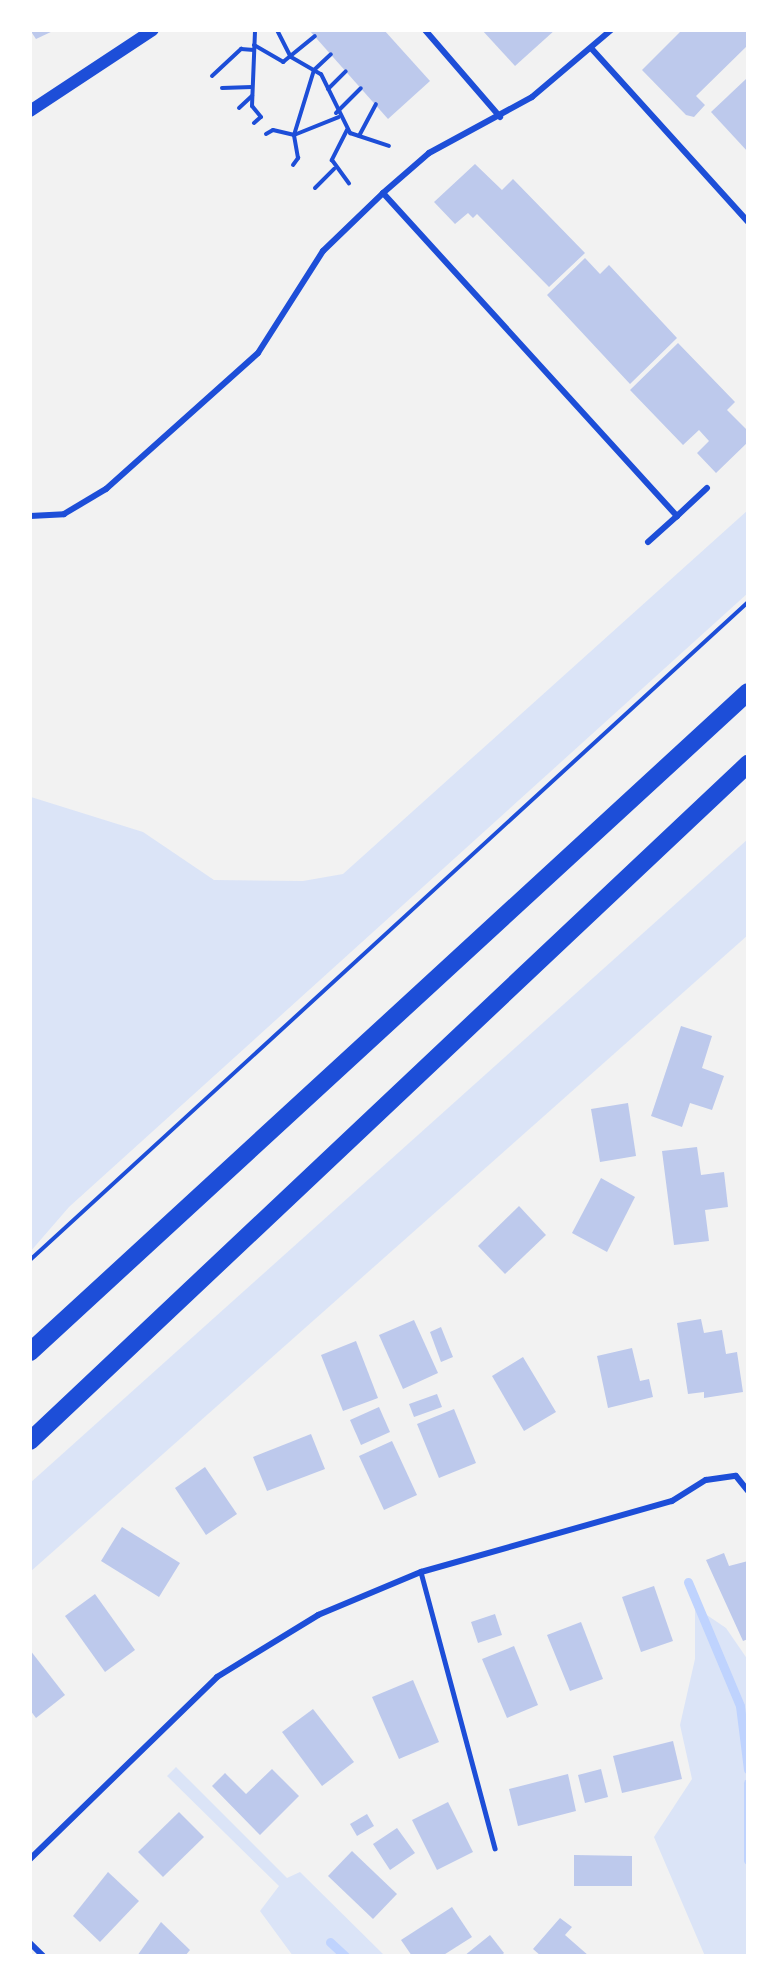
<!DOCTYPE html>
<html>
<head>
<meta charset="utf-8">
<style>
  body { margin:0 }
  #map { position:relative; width:778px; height:1986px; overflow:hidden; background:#f2f2f2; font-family:"IBM Plex Sans",sans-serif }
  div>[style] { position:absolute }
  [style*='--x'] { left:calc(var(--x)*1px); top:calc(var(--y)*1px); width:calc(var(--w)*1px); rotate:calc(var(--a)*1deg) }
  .green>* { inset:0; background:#dbe4f7 }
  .stream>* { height:9px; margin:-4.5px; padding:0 4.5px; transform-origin:4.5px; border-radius:4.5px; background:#bfd3fe }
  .building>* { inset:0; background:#bdc9ec }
  .path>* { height:4px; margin:-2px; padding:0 2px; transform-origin:2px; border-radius:2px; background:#1d4ed8 }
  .service>* { height:4.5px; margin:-2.25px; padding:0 2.25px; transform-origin:2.25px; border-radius:2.25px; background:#1d4ed8 }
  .minor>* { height:6px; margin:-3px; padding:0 3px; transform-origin:3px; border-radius:3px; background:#1d4ed8 }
  .secondary>* { height:12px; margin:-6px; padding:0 6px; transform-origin:6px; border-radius:6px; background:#1d4ed8 }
  .motorway>* { height:18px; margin:-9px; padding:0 9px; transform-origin:9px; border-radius:9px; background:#1d4ed8 }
  span { translate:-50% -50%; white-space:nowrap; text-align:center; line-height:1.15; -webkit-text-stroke:6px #fff; paint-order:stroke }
  .frame { position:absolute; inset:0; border:32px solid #fff; pointer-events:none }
</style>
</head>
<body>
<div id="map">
  <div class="green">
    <i style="clip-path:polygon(748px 510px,748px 593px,69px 1207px,30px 1252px,30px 788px,31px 797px,143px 832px,214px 880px,303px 881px,343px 874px)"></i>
    <i style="clip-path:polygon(748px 839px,748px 935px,30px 1572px,30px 1483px)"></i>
    <i style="clip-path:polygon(695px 1607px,726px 1628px,748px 1660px,748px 1956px,705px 1956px,654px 1837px,692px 1779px,680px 1725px,695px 1659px)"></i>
    <i style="clip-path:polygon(176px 1767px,287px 1878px,300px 1872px,385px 1956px,293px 1956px,260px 1911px,279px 1886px,167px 1776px)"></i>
  </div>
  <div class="stream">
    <i style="--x:688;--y:1582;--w:134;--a:67.2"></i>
    <i style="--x:740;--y:1706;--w:64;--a:82.8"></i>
    <i style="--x:748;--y:1783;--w:77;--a:90"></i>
    <i style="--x:330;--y:1942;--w:21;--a:43"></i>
  </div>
  <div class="building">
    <i style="clip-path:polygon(30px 30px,55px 30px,36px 39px)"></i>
    <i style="clip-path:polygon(309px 30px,384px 30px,430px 81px,388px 119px)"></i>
    <i style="clip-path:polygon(482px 30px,555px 30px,515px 66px)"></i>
    <i style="clip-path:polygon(682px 30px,748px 30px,748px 45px,696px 96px,705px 105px,694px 117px,686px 115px,642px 70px)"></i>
    <i style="clip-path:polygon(746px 79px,748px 82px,748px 152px,711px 112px)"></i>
    <i style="clip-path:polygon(475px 164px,502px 190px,513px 179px,585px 253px,549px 287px,477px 214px,473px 218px,468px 213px,455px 224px,434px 202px)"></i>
    <i style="clip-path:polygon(585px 258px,600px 274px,609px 265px,677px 338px,630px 384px,547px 295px)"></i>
    <i style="clip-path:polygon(678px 343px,735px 402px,727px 410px,748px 431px,748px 442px,716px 473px,697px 453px,709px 441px,699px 430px,683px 445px,630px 390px)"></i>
    <i style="clip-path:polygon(681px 1026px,712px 1036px,702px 1068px,724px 1076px,712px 1110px,690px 1103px,682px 1127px,651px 1116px)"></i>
    <i style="clip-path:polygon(628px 1103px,636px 1156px,600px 1162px,591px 1109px)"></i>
    <i style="clip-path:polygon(697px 1147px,701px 1175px,724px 1172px,728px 1207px,705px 1210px,709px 1241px,674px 1245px,662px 1151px)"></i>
    <i style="clip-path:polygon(601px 1178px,635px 1197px,607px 1252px,572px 1233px)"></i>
    <i style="clip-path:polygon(519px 1206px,546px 1235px,505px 1274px,478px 1246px)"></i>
    <i style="clip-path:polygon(701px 1319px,704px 1333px,722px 1330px,726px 1354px,737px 1352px,743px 1392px,704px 1398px,704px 1392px,688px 1394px,677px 1323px)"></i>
    <i style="clip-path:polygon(414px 1320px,438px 1373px,403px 1389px,379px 1335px)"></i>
    <i style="clip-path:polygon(441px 1327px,453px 1357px,441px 1362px,430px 1332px)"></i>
    <i style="clip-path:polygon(356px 1341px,378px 1398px,343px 1411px,321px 1355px)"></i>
    <i style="clip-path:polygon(632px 1348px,640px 1381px,649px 1379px,653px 1397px,608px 1408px,597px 1356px)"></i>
    <i style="clip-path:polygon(523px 1357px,556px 1412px,524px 1431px,492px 1376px)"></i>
    <i style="clip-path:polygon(437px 1394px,442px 1407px,414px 1417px,409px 1404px)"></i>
    <i style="clip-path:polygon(379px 1407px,390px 1432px,361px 1445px,350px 1420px)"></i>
    <i style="clip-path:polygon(454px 1409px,476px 1463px,439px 1478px,417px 1424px)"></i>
    <i style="clip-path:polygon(311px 1434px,325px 1469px,267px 1491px,253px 1457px)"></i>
    <i style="clip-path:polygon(392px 1441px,417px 1495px,384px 1510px,359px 1456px)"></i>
    <i style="clip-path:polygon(205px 1467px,237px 1514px,206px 1535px,175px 1488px)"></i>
    <i style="clip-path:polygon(122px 1527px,180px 1563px,159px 1597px,101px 1561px)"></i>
    <i style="clip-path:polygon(724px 1553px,729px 1566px,748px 1561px,748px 1639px,743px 1641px,706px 1560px)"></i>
    <i style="clip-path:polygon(654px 1586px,673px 1641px,641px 1652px,622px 1597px)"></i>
    <i style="clip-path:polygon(95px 1594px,135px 1650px,105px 1672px,65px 1616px)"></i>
    <i style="clip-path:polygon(495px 1614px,502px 1635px,478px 1643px,471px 1622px)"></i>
    <i style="clip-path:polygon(581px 1622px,603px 1679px,570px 1691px,547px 1635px)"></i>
    <i style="clip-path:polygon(514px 1646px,538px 1705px,507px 1718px,482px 1659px)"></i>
    <i style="clip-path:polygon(30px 1650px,65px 1695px,36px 1718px,30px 1710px)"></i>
    <i style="clip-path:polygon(413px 1680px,439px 1742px,399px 1759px,372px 1697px)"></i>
    <i style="clip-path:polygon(313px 1709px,354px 1762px,322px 1786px,282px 1732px)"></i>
    <i style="clip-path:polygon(673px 1741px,682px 1779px,622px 1793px,613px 1756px)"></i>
    <i style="clip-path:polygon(272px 1769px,299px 1796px,260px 1835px,212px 1786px,225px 1773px,246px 1794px)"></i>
    <i style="clip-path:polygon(601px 1769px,608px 1797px,585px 1803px,578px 1775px)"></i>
    <i style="clip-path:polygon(568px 1774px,576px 1811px,518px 1826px,509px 1789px)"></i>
    <i style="clip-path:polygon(448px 1802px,473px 1852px,437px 1870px,412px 1820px)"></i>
    <i style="clip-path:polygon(179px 1812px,204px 1837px,163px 1877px,138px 1852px)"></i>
    <i style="clip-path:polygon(367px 1814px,374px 1826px,357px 1836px,350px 1824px)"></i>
    <i style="clip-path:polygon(397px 1828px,415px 1853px,390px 1870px,373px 1844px)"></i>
    <i style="clip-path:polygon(352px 1851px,397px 1894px,373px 1919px,328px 1876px)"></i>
    <i style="clip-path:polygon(574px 1855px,632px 1856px,632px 1886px,574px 1886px)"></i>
    <i style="clip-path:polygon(108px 1872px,139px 1901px,100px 1942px,73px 1916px)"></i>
    <i style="clip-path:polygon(452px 1907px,472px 1937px,442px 1956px,412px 1956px,401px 1940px)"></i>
    <i style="clip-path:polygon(560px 1918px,572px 1927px,565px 1935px,589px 1956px,541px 1956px,533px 1949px)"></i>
    <i style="clip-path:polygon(161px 1922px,190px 1950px,185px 1956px,137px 1956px)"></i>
    <i style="clip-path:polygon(490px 1935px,504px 1953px,501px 1956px,464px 1956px)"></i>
  </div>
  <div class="path">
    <i style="--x:277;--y:30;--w:30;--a:63"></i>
    <i style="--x:291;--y:57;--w:34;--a:30"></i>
    <i style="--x:321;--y:74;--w:66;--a:63.8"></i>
    <i style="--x:350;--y:133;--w:41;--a:18.4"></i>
    <i style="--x:254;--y:45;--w:34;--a:30"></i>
    <i style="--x:283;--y:62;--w:41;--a:-39.1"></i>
    <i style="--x:212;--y:76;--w:40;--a:-43"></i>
    <i style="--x:241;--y:49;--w:13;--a:4"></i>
    <i style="--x:222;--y:88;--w:30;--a:-2"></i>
    <i style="--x:328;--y:89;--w:25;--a:-45"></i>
    <i style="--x:239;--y:108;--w:18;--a:-43"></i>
    <i style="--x:336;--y:113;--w:35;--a:-45"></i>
    <i style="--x:254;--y:123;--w:9;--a:-41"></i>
    <i style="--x:261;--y:117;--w:14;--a:-129"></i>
    <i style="--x:252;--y:106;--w:76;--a:-87.7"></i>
    <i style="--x:347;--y:130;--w:34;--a:117"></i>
    <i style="--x:332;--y:160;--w:29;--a:54"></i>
    <i style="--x:266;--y:134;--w:8;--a:-30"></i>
    <i style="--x:273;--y:130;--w:22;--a:13"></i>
    <i style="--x:294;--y:135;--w:48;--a:-21.8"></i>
    <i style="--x:359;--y:136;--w:36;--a:-62"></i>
    <i style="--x:293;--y:165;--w:9;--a:-54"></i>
    <i style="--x:298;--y:158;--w:23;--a:-100"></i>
    <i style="--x:294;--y:135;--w:68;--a:-72.9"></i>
    <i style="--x:314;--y:70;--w:23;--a:-43"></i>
    <i style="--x:315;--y:188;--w:27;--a:-45"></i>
    <i style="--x:30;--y:1260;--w:974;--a:-42.5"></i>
  </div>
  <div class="service">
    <i style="--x:421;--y:1572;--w:286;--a:75"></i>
  </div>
  <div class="minor">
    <i style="--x:425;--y:30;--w:115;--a:49.2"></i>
    <i style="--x:591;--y:48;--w:234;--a:47.9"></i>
    <i style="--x:383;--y:193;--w:437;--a:47.7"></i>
    <i style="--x:677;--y:516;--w:41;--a:-43"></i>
    <i style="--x:30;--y:516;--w:34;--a:-3"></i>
    <i style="--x:64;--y:514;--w:49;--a:-30.8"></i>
    <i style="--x:106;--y:489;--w:204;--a:-41.8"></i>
    <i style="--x:258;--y:353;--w:121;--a:-57.5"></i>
    <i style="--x:323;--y:251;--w:83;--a:-44"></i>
    <i style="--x:383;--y:193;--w:61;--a:-41"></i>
    <i style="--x:429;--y:153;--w:117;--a:-28.5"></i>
    <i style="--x:532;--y:97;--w:104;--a:-40.3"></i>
    <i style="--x:648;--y:542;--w:39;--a:-42"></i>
    <i style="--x:30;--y:1859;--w:261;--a:-44.2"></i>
    <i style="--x:217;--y:1677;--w:119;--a:-31.5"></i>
    <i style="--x:318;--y:1615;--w:112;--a:-22.7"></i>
    <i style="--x:421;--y:1572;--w:261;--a:-15.8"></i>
    <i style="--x:672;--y:1501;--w:40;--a:-32"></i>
    <i style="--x:706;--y:1480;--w:30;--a:-8"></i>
    <i style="--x:736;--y:1476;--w:19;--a:51"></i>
    <i style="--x:30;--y:1943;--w:18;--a:45"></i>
  </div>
  <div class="secondary">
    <i style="--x:30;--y:111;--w:147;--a:-33.4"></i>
  </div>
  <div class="motorway">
    <i style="--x:30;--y:1352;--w:975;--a:-42.59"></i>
    <i style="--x:30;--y:1441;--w:987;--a:-43.32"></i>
  </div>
  <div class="frame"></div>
</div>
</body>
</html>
